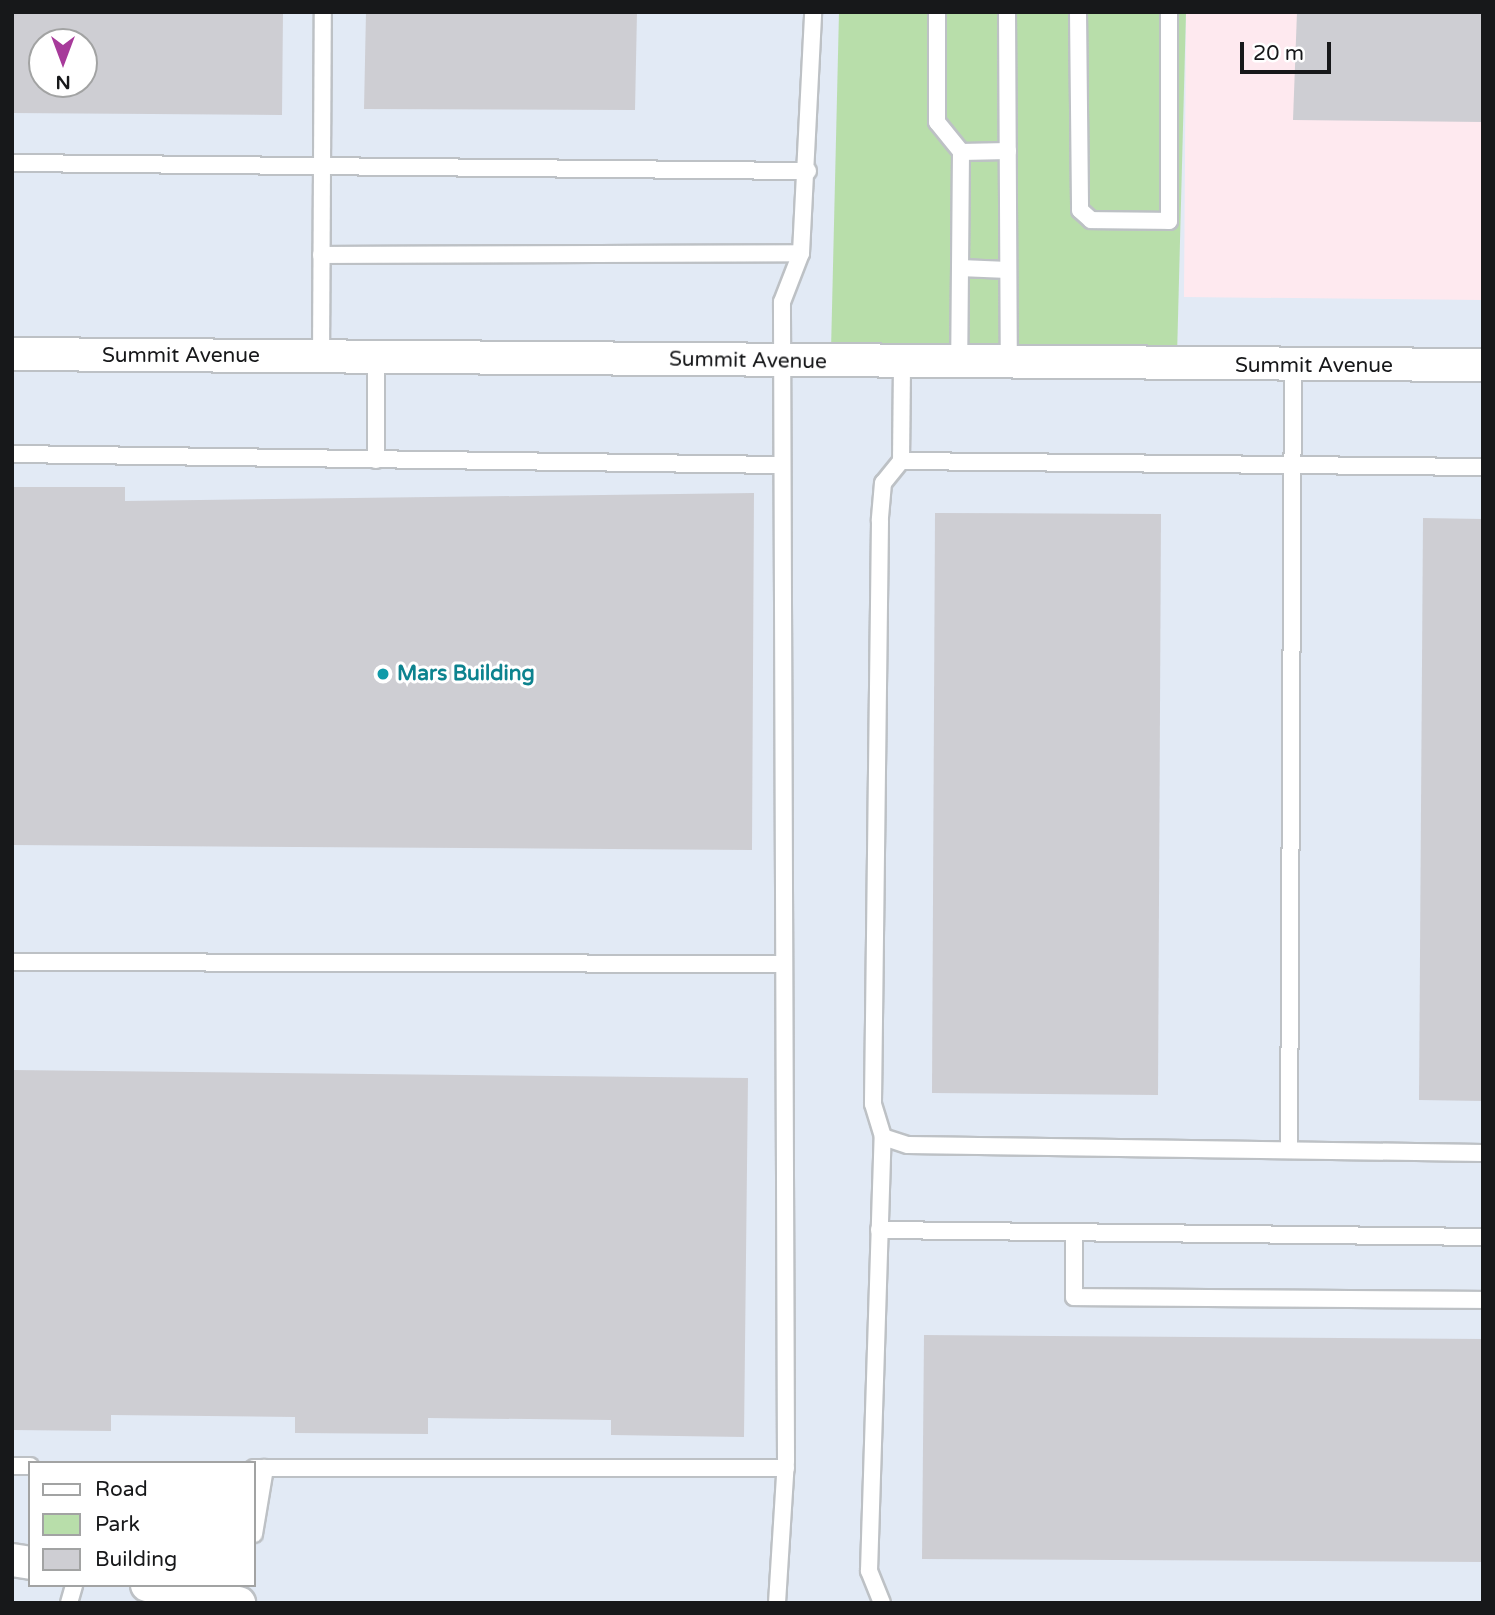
<!DOCTYPE html>
<html>
<head>
<meta charset="utf-8">
<style>
  body { margin:0 }
  #map { position:relative; width:1495px; height:1615px; overflow:hidden; background:#f6f9fe; font-family:"Varela Round",sans-serif }
  div>[style] { position:absolute }
  [style*='--x'] { left:calc(var(--x)*1px); top:calc(var(--y)*1px); width:calc(var(--w)*1px); rotate:calc(var(--a)*1deg) }
  .built>* { inset:0; background:#e2eaf5 }
  .industrial>* { inset:0; background:#fee9ef }
  .green>* { inset:0; background:#b8deaa }
  .building>* { inset:0; background:#ceced3 }
  .roads { filter:drop-shadow(2px 0 #bdc1c5) drop-shadow(-2px 0 #bdc1c5) drop-shadow(0 2px #bdc1c5) drop-shadow(0 -2px #bdc1c5) }
  .lane>* { height:16px; margin:-8px; padding:0 8px; transform-origin:8px; border-radius:8px; background:#fff }
  .street>* { height:32px; margin:-16px; padding:0 16px; transform-origin:16px; border-radius:16px; background:#fff }
  .dots>* { width:19px; height:19px; translate:-50% -50%; box-sizing:border-box; border:4px solid #fff; border-radius:50% }
  span { translate:-50% -50%; white-space:nowrap; text-align:center; line-height:1.15; -webkit-text-stroke:6px #fff; paint-order:stroke }
  .street-label { font-size:21px; color:#17181a }
  .culture-label { font-size:21px; color:#0d838f; font-weight:700 }
  .left { translate:0 -50%; text-align:left }
  .frame { position:absolute; inset:0; border:14px solid #17181a; pointer-events:none }
  .legend { position:absolute; left:28px; top:1461px; width:228px; height:126px; box-sizing:border-box; background:#fff; border:2px solid #a2a3a3; margin:0; padding:9px 12px; list-style:none; font-size:21px; color:#17181a }
  .legend li { display:flex; align-items:center; gap:14px; height:35px }
  .legend b { width:35px; border:2px solid #a2a3a3 }
  .north { position:absolute; left:28px; top:28px; width:70px; height:70px; box-sizing:border-box; background:#fff; border:2px solid #a2a3a3; border-radius:50%; rotate:180deg; font-size:19px; font-weight:700; line-height:28px; text-align:center; color:#17181a }
  .north::after { content:''; display:block; margin:auto; width:24px; height:32px; background:#a73a9a; clip-path:polygon(50% 0,100% 100%,50% 72%,0 100%) }
  .scale { position:absolute; left:1240px; top:42px; width:91px; height:32px; box-sizing:border-box; border:4px solid #17181a; border-top:0; padding-left:9px; font-size:21px; line-height:24px; white-space:nowrap; color:#17181a; -webkit-text-stroke:5px #fff; paint-order:stroke }
</style>
</head>
<body>
<div id="map">
  <div class="built">
    <i style="clip-path:polygon(evenodd,12px 12px,1483px 12px,1483px 1603px,12px 1603px,12px 12px,42px 42px,84px 42px,84px 84px,42px 84px,42px 42px,12px 12px,30px 1463px,254px 1463px,254px 1585px,30px 1585px,30px 1463px)"></i>
  </div>
  <div class="industrial">
    <i style="clip-path:polygon(1186px 12px,1483px 12px,1483px 300px,1184px 297px)"></i>
  </div>
  <div class="green">
    <i style="clip-path:polygon(839px 12px,1186px 12px,1177px 356px,831px 351px)"></i>
  </div>
  <div class="building">
    <i style="clip-path:polygon(evenodd,12px 12px,283px 12px,282px 115px,12px 113px,12px 12px,42px 42px,84px 42px,84px 84px,42px 84px,42px 42px)"></i>
    <i style="clip-path:polygon(366px 12px,637px 12px,635px 110px,364px 109px)"></i>
    <i style="clip-path:polygon(1297px 12px,1483px 12px,1483px 122px,1293px 120px)"></i>
    <i style="clip-path:polygon(12px 487px,125px 487px,125px 501px,754px 493px,752px 850px,12px 845px)"></i>
    <i style="clip-path:polygon(935px 513px,1161px 514px,1158px 1095px,932px 1093px)"></i>
    <i style="clip-path:polygon(1423px 518px,1483px 519px,1483px 1101px,1419px 1100px)"></i>
    <i style="clip-path:polygon(12px 1070px,748px 1078px,744px 1437px,611px 1435px,611px 1420px,428px 1418px,428px 1434px,295px 1433px,295px 1417px,111px 1415px,111px 1431px,12px 1430px)"></i>
    <i style="clip-path:polygon(924px 1335px,1483px 1339px,1483px 1562px,922px 1559px)"></i>
  </div>
  <div class="roads">
    <div class="lane">
      <i style="--x:937;--y:12;--w:110;--a:90"></i>
      <i style="--x:937;--y:122;--w:38;--a:51"></i>
      <i style="--x:961;--y:152;--w:213;--a:90.5"></i>
      <i style="--x:1007;--y:12;--w:353;--a:89.7"></i>
      <i style="--x:1078;--y:12;--w:198;--a:89.4"></i>
      <i style="--x:1080;--y:210;--w:15;--a:42"></i>
      <i style="--x:1091;--y:220;--w:78;--a:0.7"></i>
      <i style="--x:1169;--y:221;--w:209;--a:-90"></i>
      <i style="--x:961;--y:152;--w:47;--a:-1.2"></i>
      <i style="--x:12;--y:163;--w:796;--a:0.58"></i>
      <i style="--x:321;--y:255;--w:480;--a:-0.2"></i>
      <i style="--x:960;--y:268;--w:48;--a:2.4"></i>
      <i style="--x:321;--y:357;--w:345;--a:-89.7"></i>
      <i style="--x:12;--y:454;--w:769;--a:0.82"></i>
      <i style="--x:376;--y:460;--w:102;--a:-90"></i>
      <i style="--x:901;--y:461;--w:97;--a:-89.4"></i>
      <i style="--x:1483;--y:467;--w:582;--a:-179.41"></i>
      <i style="--x:901;--y:461;--w:28;--a:129"></i>
      <i style="--x:883;--y:483;--w:38;--a:95"></i>
      <i style="--x:880;--y:521;--w:583;--a:90.69"></i>
      <i style="--x:873;--y:1104;--w:34;--a:73"></i>
      <i style="--x:883;--y:1137;--w:26;--a:18"></i>
      <i style="--x:908;--y:1145;--w:575;--a:0.8"></i>
      <i style="--x:12;--y:962;--w:772;--a:0.15"></i>
      <i style="--x:1289;--y:1150;--w:784;--a:-89.71"></i>
      <i style="--x:879;--y:1230;--w:604;--a:0.66"></i>
      <i style="--x:1074;--y:1232;--w:65;--a:90"></i>
      <i style="--x:1074;--y:1297;--w:409;--a:0.4"></i>
      <i style="--x:12;--y:1466;--w:18;--a:0"></i>
      <i style="--x:254;--y:1468;--w:532;--a:0"></i>
      <i style="--x:254;--y:1534;--w:67;--a:-80.5"></i>
      <i style="--x:69;--y:1603;--w:19;--a:-74"></i>
      <i style="--x:777;--y:1603;--w:142;--a:-86.4"></i>
      <i style="--x:786;--y:1461;--w:1159;--a:-90.2"></i>
      <i style="--x:782;--y:302;--w:53;--a:-68.8"></i>
      <i style="--x:801;--y:253;--w:241;--a:-87.1"></i>
      <i style="--x:882;--y:1603;--w:35;--a:-112"></i>
      <i style="--x:869;--y:1571;--w:434;--a:-88.2"></i>
    </div>
    <div class="street">
      <i style="--x:12;--y:354;--w:1471;--a:0.43"></i>
      <i style="--x:12;--y:1560;--w:18;--a:9"></i>
      <i style="--x:147;--y:1585;--w:94;--a:11.1"></i>
    </div>
  </div>
  <div class="dots">
    <i style="left:383px;top:674px;background:#0f9aa8"></i>
  </div>
  <div class="street-label">
    <span style="left:181px;top:356px">Summit Avenue</span>
    <span style="left:748px;top:361px;rotate:1deg">Summit Avenue</span>
    <span style="left:1314px;top:366px">Summit Avenue</span>
  </div>
  <div class="culture-label">
    <span class="left" style="left:397px;top:674px">Mars Building</span>
  </div>
  <div class="frame"></div>
  <ul class="legend">
  <li><b style="height:9px;background:#fff"></b>Road</li>
  <li><b style="height:19px;background:#b8deaa"></b>Park</li>
  <li><b style="height:19px;background:#ceced3"></b>Building</li>
  </ul>
  <div class="north">N</div>
  <div class="scale">20 m</div>
</div>
</body>
</html>
